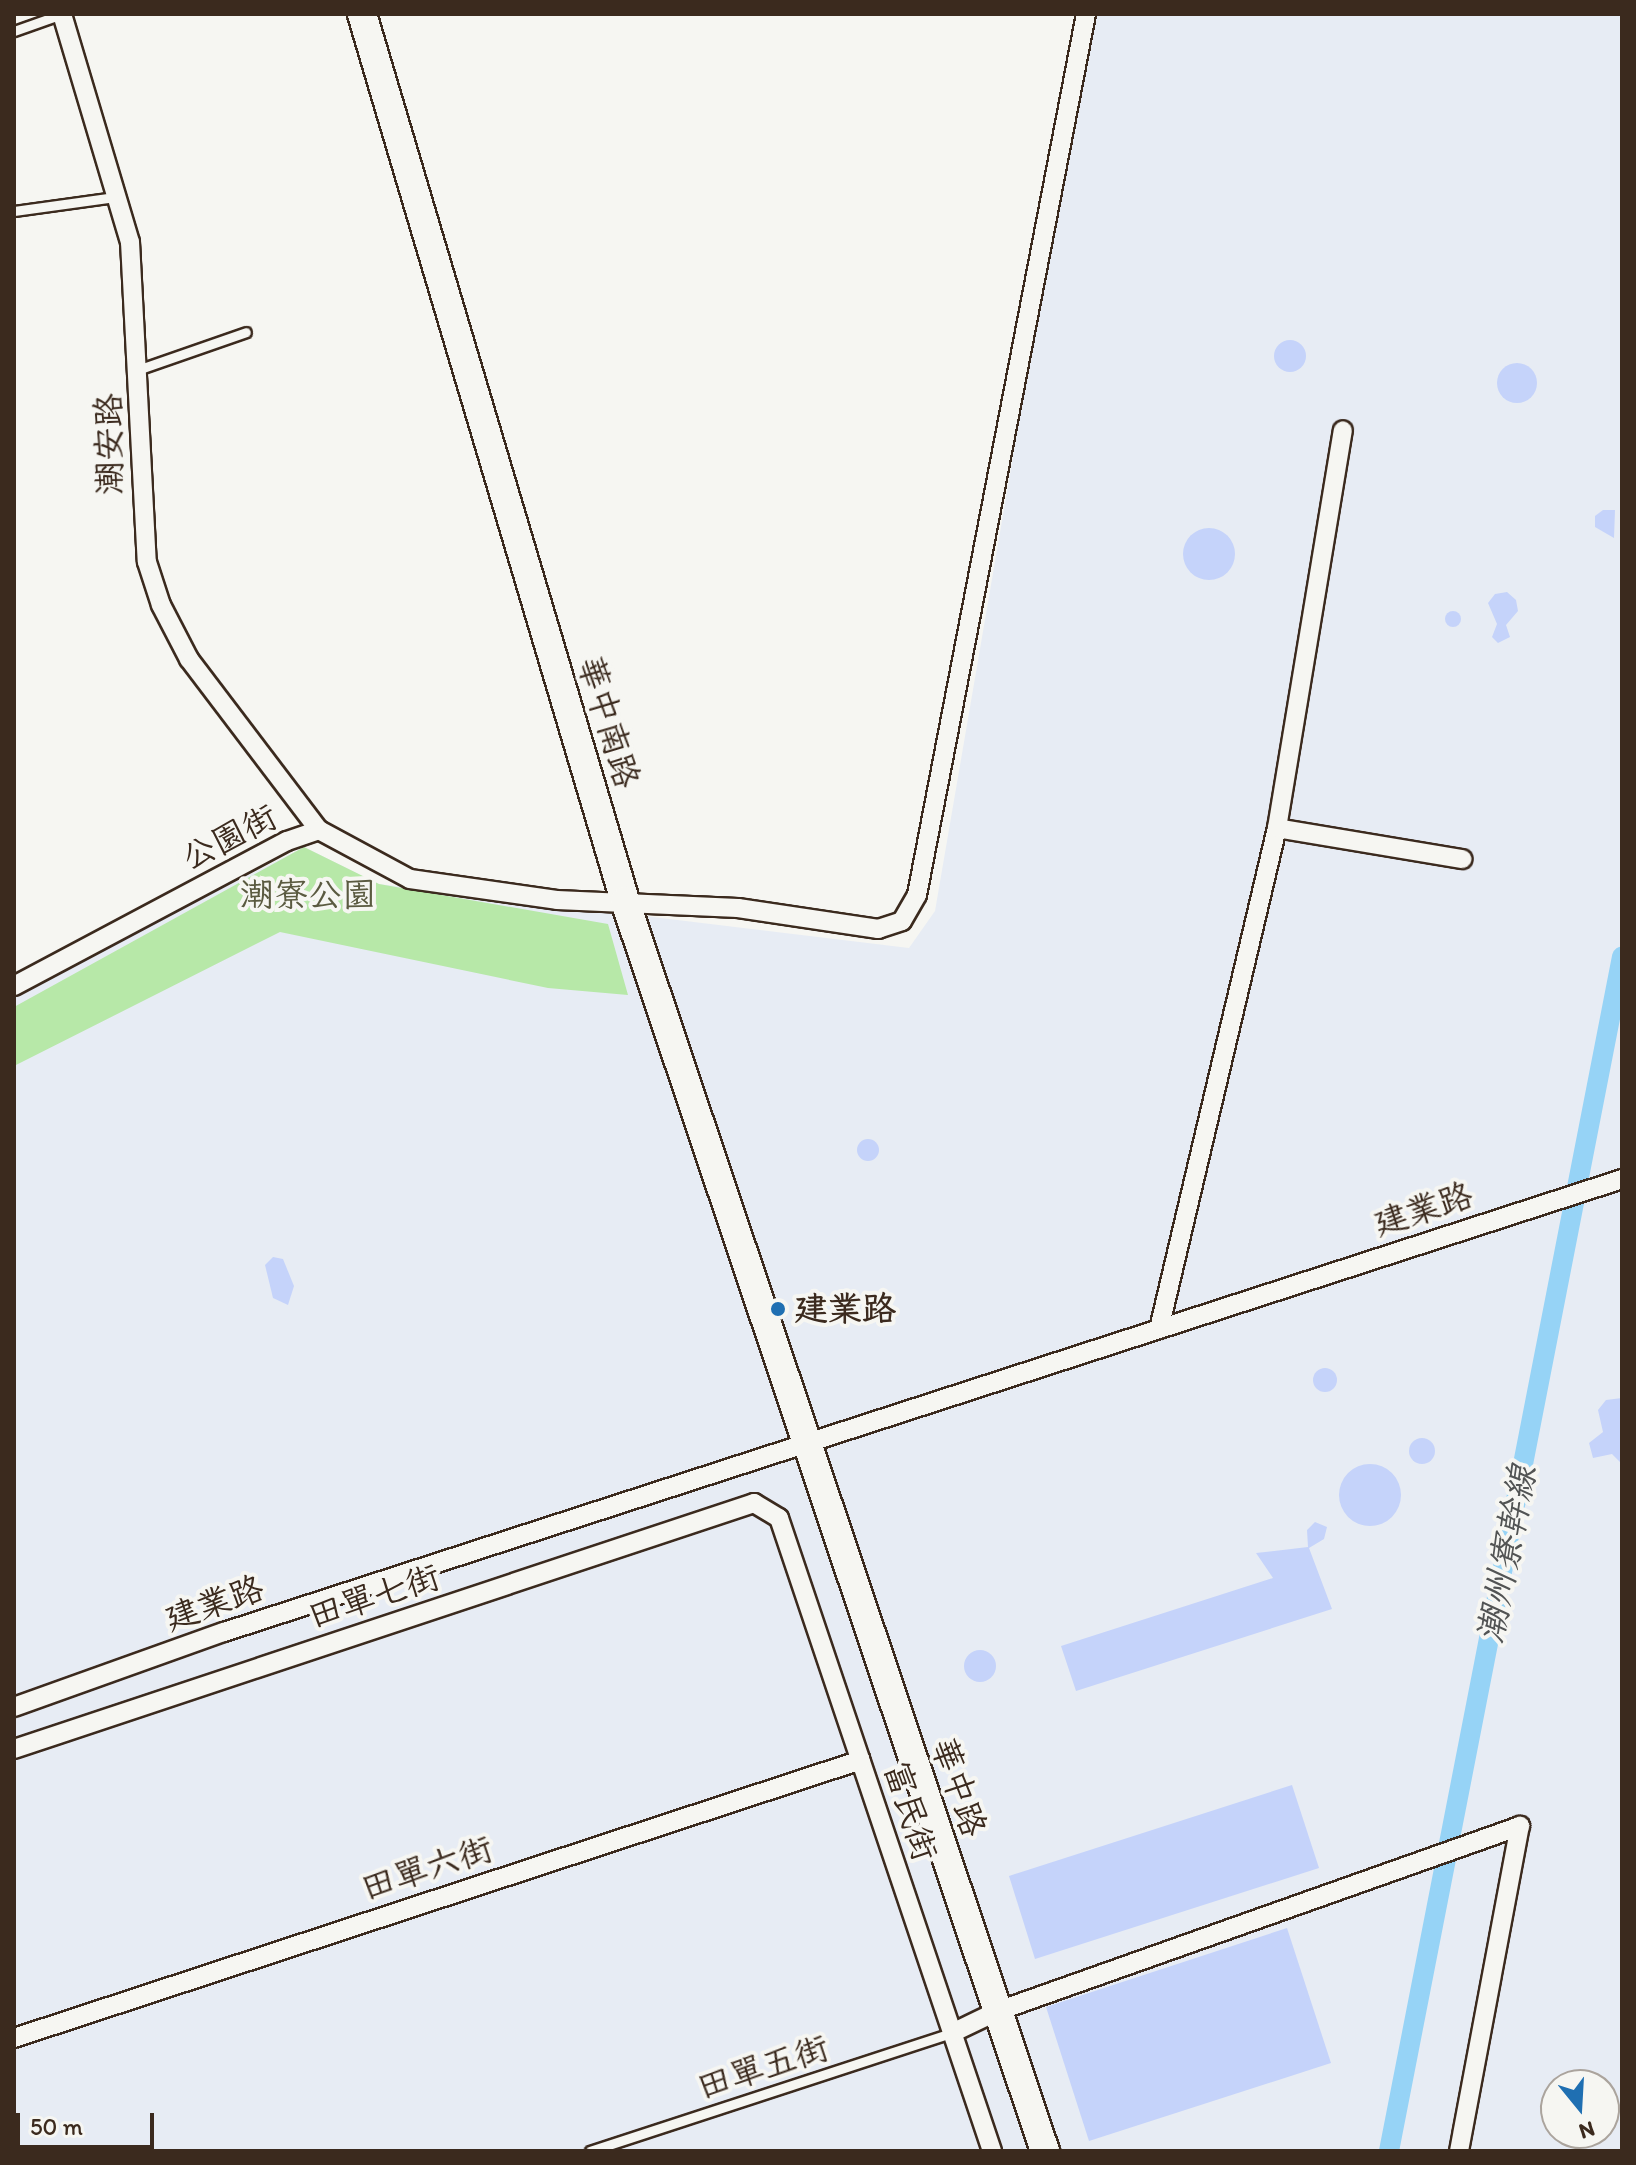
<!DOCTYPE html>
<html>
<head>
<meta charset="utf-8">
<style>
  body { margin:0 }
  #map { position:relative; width:1636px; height:2165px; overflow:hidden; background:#f6f6f2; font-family:Itim,"LXGW WenKai TC",sans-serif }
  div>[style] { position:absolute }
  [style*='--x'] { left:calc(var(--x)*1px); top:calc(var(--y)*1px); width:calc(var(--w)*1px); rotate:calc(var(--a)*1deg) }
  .built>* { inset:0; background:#e7ecf4 }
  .green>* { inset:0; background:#b7e8a8 }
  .canal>* { height:20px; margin:-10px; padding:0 10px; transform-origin:10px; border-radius:10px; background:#96d3f6 }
  .building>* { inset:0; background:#c5d3fa }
  .round { border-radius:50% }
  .roads { filter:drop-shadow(2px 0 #3b2a1e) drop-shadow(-2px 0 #3b2a1e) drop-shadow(0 2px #3b2a1e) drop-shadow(0 -2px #3b2a1e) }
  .service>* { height:9px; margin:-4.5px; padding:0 4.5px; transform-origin:4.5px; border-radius:4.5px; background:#f6f6f2 }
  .minor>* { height:18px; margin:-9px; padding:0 9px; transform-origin:9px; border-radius:9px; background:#f6f6f2 }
  .primary>* { height:28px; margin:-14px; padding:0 14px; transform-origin:14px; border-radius:14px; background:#f6f6f2 }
  .dots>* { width:22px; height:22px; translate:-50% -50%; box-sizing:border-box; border:4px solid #f6f6f2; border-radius:50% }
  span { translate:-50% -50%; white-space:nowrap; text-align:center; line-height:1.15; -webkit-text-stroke:8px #f6f6f2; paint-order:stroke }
  .street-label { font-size:34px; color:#3b2a1e }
  .park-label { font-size:34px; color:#5a5a40 }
  .poi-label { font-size:34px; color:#3b2a1e; font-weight:700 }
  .left { translate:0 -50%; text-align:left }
  .water-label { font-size:36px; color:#525454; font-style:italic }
  .frame { position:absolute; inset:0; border:16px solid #3b2a1e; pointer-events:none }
  .north { position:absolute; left:1540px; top:2069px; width:80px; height:80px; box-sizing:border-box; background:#f6f6f2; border:2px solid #aba49d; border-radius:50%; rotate:162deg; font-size:22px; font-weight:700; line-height:32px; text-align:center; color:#3b2a1e }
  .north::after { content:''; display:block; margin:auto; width:28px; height:36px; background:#1f6fb2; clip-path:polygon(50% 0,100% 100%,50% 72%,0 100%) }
  .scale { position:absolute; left:16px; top:2113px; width:138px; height:36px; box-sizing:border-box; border:4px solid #3b2a1e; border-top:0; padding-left:10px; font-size:24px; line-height:28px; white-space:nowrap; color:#3b2a1e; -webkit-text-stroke:6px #f6f6f2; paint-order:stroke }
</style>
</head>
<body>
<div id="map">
  <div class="built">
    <i style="clip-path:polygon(evenodd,1089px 14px,1622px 14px,1622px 2151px,14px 2151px,14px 994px,304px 847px,379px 884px,909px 948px,935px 911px,1089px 14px,1556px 2085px,1604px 2085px,1604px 2133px,1556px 2133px,1556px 2085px)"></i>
  </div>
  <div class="green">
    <i style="clip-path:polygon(304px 847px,379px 884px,608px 924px,628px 995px,548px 988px,280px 932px,14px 1066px,14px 1007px)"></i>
  </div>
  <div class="canal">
    <i style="--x:1389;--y:2151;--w:1217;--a:-78.96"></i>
  </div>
  <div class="building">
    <i class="round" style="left:1274px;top:340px;width:32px;height:32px"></i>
    <i class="round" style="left:1497px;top:363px;width:40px;height:40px"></i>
    <i style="clip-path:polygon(1603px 510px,1615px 510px,1614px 538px,1595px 527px,1595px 516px)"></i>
    <i class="round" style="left:1183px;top:528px;width:52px;height:52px"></i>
    <i style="clip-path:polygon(1507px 592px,1516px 600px,1518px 611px,1506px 625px,1510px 637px,1498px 643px,1492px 637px,1497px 624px,1488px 603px,1495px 594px)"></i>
    <i class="round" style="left:1445px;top:611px;width:16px;height:16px"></i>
    <i class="round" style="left:857px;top:1139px;width:22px;height:22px"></i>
    <i style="clip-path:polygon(273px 1257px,283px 1259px,294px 1286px,288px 1305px,273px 1298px,265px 1265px)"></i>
    <i class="round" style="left:1313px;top:1368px;width:24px;height:24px"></i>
    <i style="clip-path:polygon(1622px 1398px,1622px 1464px,1612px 1454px,1593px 1458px,1589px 1443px,1603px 1432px,1598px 1410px,1606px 1400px)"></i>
    <i class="round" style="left:1409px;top:1438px;width:26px;height:26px"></i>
    <i class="round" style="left:1339px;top:1464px;width:62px;height:62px"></i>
    <i style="clip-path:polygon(1315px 1522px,1327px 1527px,1324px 1539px,1309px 1548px,1332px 1609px,1076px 1691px,1061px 1646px,1273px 1578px,1256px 1553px,1308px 1547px,1307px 1530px)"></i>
    <i class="round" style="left:964px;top:1650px;width:32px;height:32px"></i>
    <i style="clip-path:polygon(1292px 1785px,1319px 1868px,1035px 1959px,1009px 1876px)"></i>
    <i style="clip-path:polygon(1287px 1928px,1331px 2063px,1089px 2141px,1046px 2007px)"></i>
  </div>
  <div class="roads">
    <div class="service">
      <i style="--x:14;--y:31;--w:51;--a:-19.5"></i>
      <i style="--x:14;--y:211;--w:102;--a:-7.9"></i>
      <i style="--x:140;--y:369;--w:112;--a:-19.2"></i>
      <i style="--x:590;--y:2151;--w:381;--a:-18.1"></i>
    </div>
    <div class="minor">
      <i style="--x:62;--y:14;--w:238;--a:73.4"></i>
      <i style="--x:130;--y:242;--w:320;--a:87"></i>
      <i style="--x:147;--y:562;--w:45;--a:72"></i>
      <i style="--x:161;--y:605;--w:61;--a:62.6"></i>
      <i style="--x:189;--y:659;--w:215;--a:52.8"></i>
      <i style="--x:1277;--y:828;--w:188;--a:9.5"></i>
      <i style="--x:14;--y:986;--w:309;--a:-28"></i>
      <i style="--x:287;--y:841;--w:34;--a:-19"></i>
      <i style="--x:319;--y:830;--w:103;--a:28.3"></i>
      <i style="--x:410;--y:879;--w:148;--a:8.1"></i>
      <i style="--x:557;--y:900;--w:181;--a:2.5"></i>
      <i style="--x:738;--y:908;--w:142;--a:8.5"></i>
      <i style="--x:878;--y:929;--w:25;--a:-18"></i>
      <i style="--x:902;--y:921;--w:30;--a:-60"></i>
      <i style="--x:917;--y:895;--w:897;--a:-79.14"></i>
      <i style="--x:1159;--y:1329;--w:515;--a:-76.75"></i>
      <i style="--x:1277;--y:828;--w:403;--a:-80.6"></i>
      <i style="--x:14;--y:1707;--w:223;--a:-19.7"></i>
      <i style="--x:224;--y:1632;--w:1470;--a:-17.95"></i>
      <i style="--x:14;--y:1749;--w:780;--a:-18.39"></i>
      <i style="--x:754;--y:1503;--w:29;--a:31"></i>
      <i style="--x:779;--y:1518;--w:668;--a:71.4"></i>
      <i style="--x:952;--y:2033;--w:51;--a:-25.6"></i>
      <i style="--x:998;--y:2011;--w:554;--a:-19.51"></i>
      <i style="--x:14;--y:2038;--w:891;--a:-18.17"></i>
      <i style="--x:1459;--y:2151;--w:331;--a:-79.4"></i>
    </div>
    <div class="primary">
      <i style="--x:362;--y:14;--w:925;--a:73.48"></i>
      <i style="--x:625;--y:901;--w:1319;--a:71.43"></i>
    </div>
  </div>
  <div class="dots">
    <i style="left:778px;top:1309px;background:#1f6fb2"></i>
  </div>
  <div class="street-label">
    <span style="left:109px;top:444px;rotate:-91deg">潮安路</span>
    <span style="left:609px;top:722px;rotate:73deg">華中南路</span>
    <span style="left:229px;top:837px;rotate:-27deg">公園街</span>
    <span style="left:1423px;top:1209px;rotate:-18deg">建業路</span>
    <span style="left:374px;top:1596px;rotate:-18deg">田單七街</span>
    <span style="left:214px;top:1603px;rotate:-19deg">建業路</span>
    <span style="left:959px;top:1787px;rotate:71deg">華中路</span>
    <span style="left:911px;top:1811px;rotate:72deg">富民街</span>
    <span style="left:427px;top:1868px;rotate:-18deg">田單六街</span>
    <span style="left:763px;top:2067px;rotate:-18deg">田單五街</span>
  </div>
  <div class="park-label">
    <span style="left:308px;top:895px">潮寮公園</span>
  </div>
  <div class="poi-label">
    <span class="left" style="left:794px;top:1309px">建業路</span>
  </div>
  <div class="water-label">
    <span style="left:1506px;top:1554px;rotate:-79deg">潮州寮幹線</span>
  </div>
  <div class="frame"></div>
  <div class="north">N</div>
  <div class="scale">50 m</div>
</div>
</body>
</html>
